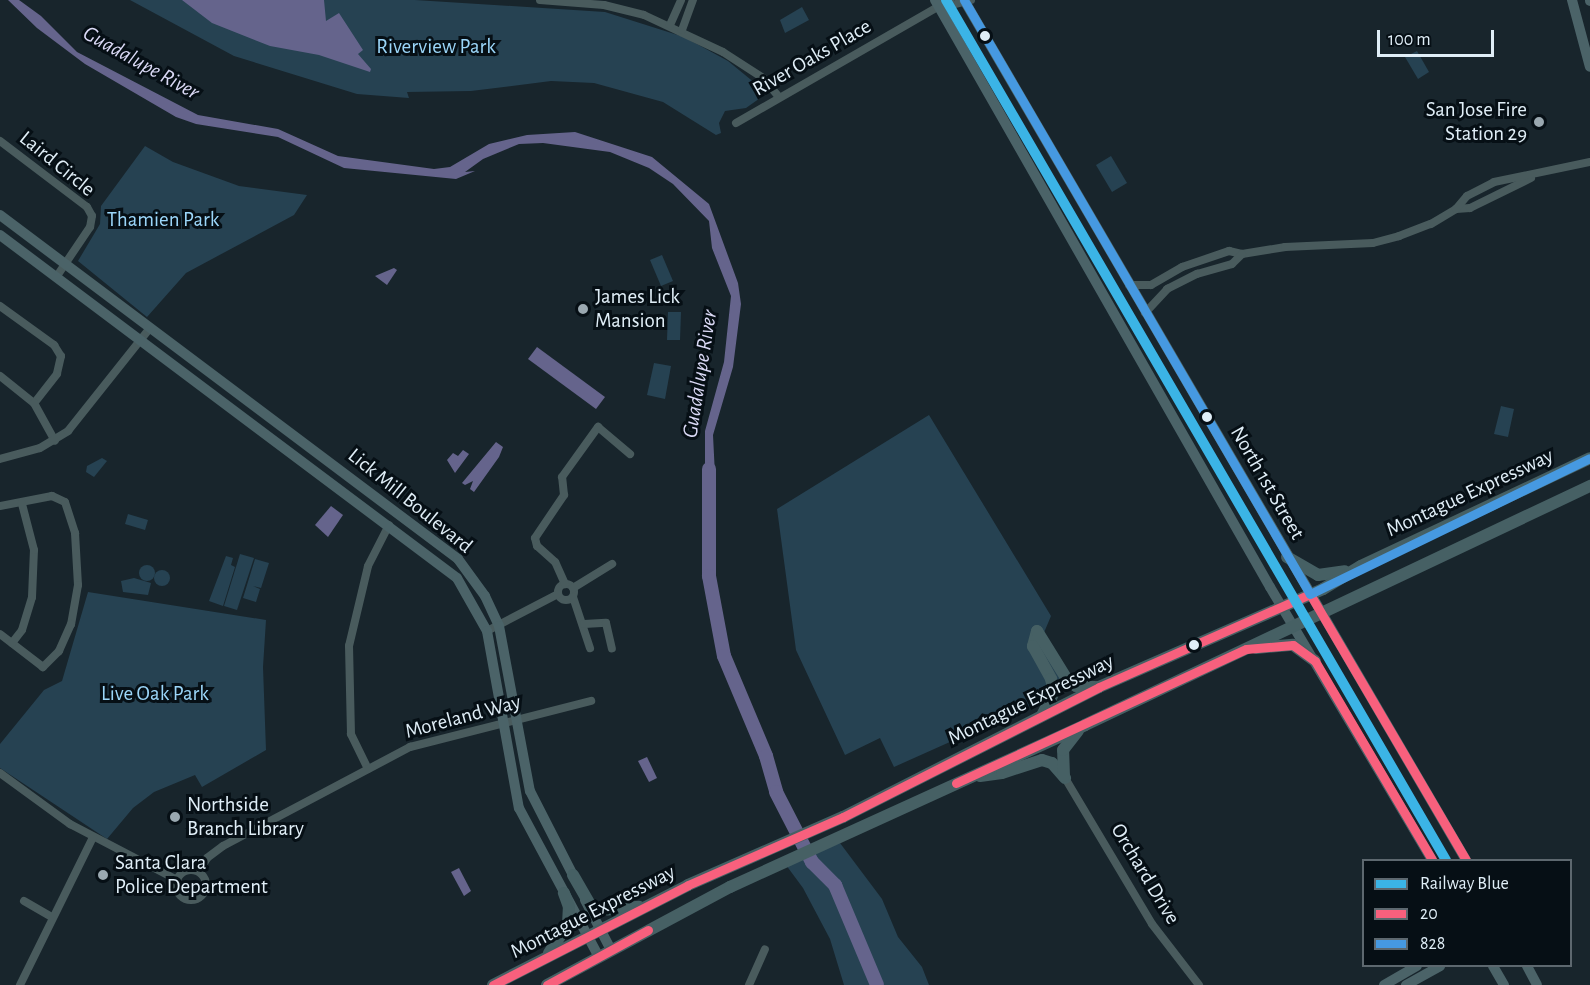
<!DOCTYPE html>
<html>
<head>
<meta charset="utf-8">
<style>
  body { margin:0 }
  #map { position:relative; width:1590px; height:985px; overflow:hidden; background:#18252c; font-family:"Alegreya Sans",sans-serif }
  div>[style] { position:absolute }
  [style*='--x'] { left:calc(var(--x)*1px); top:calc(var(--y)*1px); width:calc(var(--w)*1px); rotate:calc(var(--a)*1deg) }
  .green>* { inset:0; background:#264252 }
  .round { border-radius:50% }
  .water>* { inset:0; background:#65648c }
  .river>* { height:14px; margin:-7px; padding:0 7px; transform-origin:7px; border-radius:7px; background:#65648c }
  .minor>* { height:8px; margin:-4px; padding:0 4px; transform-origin:4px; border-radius:4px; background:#495b5d }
  .minor>.ring { margin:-4px; padding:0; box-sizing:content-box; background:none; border:8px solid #495b5d; border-radius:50% }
  .major>* { height:10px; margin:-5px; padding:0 5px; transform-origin:5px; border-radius:5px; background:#4b6368 }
  .highway>* { height:12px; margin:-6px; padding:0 6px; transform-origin:6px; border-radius:6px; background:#466064 }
  .bus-1>* { height:9px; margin:-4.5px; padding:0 4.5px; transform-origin:4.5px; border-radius:4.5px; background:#f8607d }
  .bus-2>* { height:9px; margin:-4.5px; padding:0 4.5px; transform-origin:4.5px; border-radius:4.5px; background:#4699e1 }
  .rail-1>* { height:10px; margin:-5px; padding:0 5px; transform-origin:5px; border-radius:5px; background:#3bb4e6 }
  .dots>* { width:16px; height:16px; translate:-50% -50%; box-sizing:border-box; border:3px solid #060f15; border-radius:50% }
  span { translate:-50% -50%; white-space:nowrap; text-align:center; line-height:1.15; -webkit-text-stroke:6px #060f15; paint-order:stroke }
  .park-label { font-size:21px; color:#9bd6f9 }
  .street-label { font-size:21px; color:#e0eef7 }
  .poi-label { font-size:21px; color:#e0eef7 }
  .right { translate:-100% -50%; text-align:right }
  .left { translate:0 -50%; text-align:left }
  .water-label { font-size:22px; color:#dad9f5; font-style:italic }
  .legend { position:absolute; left:1362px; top:859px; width:210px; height:108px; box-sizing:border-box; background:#060f15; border:2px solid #5d686f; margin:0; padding:8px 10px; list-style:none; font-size:18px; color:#e0eef7 }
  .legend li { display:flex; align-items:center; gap:12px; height:30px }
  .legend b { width:30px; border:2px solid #5d686f }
  .scale { position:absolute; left:1377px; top:30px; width:117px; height:27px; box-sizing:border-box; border:3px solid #e0eef7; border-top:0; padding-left:8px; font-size:18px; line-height:21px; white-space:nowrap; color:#e0eef7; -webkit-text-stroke:4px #060f15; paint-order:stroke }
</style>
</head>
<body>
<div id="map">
  <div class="green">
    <i style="clip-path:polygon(130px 0,415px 0,605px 12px,684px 37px,728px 61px,767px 93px,746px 108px,725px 111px,719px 123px,721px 133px,716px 135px,663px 102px,594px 83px,551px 81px,471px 91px,407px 92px,409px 98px,357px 94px,234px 56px)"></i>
    <i style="clip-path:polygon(802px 7px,809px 20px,785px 33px,780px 20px)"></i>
    <i style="clip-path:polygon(1417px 51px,1429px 72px,1418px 79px,1405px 57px)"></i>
    <i style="clip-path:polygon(145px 146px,173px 162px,239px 186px,307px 195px,294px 215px,186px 273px,147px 317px,78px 261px,100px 224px,101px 206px)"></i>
    <i style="clip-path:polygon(1111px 156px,1127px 183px,1112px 192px,1096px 165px)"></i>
    <i style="clip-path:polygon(662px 255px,673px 281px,661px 286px,650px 260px)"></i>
    <i style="clip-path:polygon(668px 312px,681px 312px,680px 340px,667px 340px)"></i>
    <i style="clip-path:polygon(654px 363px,671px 366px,665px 399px,647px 395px)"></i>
    <i style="clip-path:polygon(1501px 406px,1514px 409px,1508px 437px,1494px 434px)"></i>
    <i style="clip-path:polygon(929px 415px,1051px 616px,1043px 635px,1068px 689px,894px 767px,880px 738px,845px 755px,796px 650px,777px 509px)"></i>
    <i style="clip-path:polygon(102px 458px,107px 461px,94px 477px,86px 472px,87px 466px)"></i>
    <i style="clip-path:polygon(128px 514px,148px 520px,145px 530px,125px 524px)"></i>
    <i style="clip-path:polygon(240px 554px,254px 558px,237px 610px,224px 606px)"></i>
    <i style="clip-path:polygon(226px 556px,233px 558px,231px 565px,235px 567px,223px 606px,209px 601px)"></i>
    <i style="clip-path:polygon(255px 559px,269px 563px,261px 588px,253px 586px,260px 589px,256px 602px,243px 598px)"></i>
    <i class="round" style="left:139px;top:565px;width:16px;height:16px"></i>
    <i class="round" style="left:154px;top:570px;width:16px;height:16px"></i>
    <i style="clip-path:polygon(134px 578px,151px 583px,148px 595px,123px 592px,121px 581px)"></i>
    <i style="clip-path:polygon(88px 592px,266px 620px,263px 667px,266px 750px,202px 787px,195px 775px,154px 792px,133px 808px,107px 839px,0 768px,0 744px,44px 690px,62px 681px)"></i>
    <i style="clip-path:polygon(840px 843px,882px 899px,898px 937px,922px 967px,929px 985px,844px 985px,830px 939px,803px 888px,786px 865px)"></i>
  </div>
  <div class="water">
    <i style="clip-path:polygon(8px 0,19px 0,41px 16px,77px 52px,198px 115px,278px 129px,338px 156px,434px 169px,450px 167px,489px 144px,527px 135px,575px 132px,652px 157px,709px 204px,738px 283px,741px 304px,733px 367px,713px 435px,715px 475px,710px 486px,705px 484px,705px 431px,724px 362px,731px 296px,712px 248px,709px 221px,673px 184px,649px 168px,610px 152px,543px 143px,519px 144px,483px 159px,465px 172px,475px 171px,456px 179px,344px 168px,278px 137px,196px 124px,176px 117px,85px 64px,37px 28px)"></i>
    <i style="clip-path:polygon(182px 0,324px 0,326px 21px,339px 13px,363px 50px,358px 54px,371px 69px,370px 72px,319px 55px,270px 46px,212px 23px)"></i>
    <i style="clip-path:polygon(394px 268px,397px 270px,387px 285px,375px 276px)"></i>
    <i style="clip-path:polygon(537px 347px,605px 397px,596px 409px,528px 359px)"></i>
    <i style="clip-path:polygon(496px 442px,503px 447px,499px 457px,474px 492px,470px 489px,473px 481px,465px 485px,462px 483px)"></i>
    <i style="clip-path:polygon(463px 450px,469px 454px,455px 473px,447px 460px,453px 453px,458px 456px)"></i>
    <i style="clip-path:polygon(331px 506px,343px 515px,328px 537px,315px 525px)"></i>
    <i style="clip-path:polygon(647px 757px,657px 778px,649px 782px,638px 761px)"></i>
    <i style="clip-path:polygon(459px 868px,471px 891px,464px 896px,451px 872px)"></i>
  </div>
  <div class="river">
    <i style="--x:709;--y:469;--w:107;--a:90"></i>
    <i style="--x:709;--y:576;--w:81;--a:79.4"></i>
    <i style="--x:724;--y:656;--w:108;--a:67.2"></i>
    <i style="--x:766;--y:756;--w:37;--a:74"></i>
    <i style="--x:776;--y:792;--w:79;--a:62.8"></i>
    <i style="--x:812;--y:862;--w:33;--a:45"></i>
    <i style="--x:835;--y:885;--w:108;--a:67.2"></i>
  </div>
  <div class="minor">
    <i style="--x:540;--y:0;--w:64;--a:4.5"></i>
    <i style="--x:604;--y:5;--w:41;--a:14"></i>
    <i style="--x:644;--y:15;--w:87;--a:25.1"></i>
    <i style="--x:723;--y:52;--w:48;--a:33"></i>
    <i style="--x:763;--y:78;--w:25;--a:50"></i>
    <i style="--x:941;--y:8;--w:31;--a:-15"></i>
    <i style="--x:670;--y:25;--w:27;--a:-66"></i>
    <i style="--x:682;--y:30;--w:32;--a:-70"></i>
    <i style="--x:736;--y:123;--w:247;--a:-29.9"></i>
    <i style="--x:0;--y:141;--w:109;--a:37.2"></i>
    <i style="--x:87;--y:207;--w:10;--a:61"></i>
    <i style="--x:92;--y:216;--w:11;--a:100"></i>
    <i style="--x:90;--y:227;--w:59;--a:124"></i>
    <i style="--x:1456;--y:209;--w:14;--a:-4"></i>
    <i style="--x:1470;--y:208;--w:68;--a:-26.2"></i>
    <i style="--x:1129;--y:285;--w:22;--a:0"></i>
    <i style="--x:1151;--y:285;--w:36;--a:-30"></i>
    <i style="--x:1182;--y:267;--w:50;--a:-18.8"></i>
    <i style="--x:1229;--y:251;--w:13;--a:13"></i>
    <i style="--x:1242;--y:254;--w:44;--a:-9.2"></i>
    <i style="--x:1285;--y:247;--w:88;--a:-2.6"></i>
    <i style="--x:1373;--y:243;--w:27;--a:-15"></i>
    <i style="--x:1399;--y:236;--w:34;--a:-21"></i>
    <i style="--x:1431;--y:224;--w:29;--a:-31"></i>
    <i style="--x:1456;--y:209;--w:17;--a:-50"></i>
    <i style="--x:1467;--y:196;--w:30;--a:-27"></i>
    <i style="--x:1494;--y:182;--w:98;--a:-11.8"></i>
    <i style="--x:0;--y:306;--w:67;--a:35.8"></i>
    <i style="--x:54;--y:345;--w:13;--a:58"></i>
    <i style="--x:61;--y:356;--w:18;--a:103"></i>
    <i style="--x:57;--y:374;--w:37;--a:128"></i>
    <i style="--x:1145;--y:313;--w:33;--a:-47"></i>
    <i style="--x:1167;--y:289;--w:34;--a:-27"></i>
    <i style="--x:1197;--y:274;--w:36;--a:-16"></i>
    <i style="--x:1232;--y:264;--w:14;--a:-45"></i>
    <i style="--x:0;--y:376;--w:43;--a:38.5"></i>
    <i style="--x:34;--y:403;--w:43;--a:61.1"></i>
    <i style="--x:0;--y:459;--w:41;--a:-15.4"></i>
    <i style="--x:40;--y:448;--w:33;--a:-31"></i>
    <i style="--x:68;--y:431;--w:132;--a:-51.5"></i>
    <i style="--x:0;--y:506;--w:53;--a:-10.9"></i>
    <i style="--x:52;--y:496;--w:14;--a:25"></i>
    <i style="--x:65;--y:502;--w:33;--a:72"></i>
    <i style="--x:75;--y:533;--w:52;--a:86.7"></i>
    <i style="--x:78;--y:585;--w:40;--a:100"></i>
    <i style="--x:71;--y:624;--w:30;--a:114"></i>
    <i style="--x:59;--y:651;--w:23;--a:135"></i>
    <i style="--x:43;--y:667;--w:54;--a:-142.5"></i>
    <i class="ring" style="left:558px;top:584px;width:8px;height:8px"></i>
    <i style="--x:565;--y:584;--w:24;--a:-114"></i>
    <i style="--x:555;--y:562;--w:24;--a:-138"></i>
    <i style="--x:537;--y:546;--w:8;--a:-104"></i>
    <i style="--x:535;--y:538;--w:52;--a:-56"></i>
    <i style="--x:564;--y:495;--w:18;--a:-96"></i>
    <i style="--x:562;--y:477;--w:62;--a:-54.2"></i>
    <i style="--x:598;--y:427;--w:42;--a:40.2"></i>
    <i style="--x:573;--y:588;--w:46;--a:-31.6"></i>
    <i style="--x:573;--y:597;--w:54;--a:71.6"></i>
    <i style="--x:584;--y:624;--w:22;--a:-3"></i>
    <i style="--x:606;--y:623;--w:26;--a:77"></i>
    <i style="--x:487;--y:631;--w:80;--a:-27.5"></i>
    <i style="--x:12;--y:643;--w:16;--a:-52"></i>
    <i style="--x:22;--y:630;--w:34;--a:-73"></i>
    <i style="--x:32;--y:597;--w:47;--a:-87.6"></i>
    <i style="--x:34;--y:550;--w:48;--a:-104.6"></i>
    <i style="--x:368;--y:769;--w:39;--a:-116"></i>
    <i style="--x:351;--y:734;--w:88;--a:-91.3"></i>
    <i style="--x:349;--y:646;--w:82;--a:-76.6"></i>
    <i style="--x:368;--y:566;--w:46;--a:-62.9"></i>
    <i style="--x:0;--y:773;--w:87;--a:36.1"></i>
    <i style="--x:70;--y:824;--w:121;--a:27.6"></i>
    <i style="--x:1065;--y:778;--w:170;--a:59.2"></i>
    <i style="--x:1152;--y:924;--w:77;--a:52.4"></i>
    <i class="ring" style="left:176px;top:870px;width:22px;height:22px"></i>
    <i style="--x:199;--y:871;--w:15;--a:-58"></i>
    <i style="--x:207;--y:858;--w:20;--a:-37"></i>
    <i style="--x:223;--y:846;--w:212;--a:-27.9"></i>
    <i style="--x:410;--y:747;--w:187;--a:-14.3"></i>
    <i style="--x:24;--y:901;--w:32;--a:30"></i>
    <i style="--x:20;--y:985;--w:165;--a:-63.7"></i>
    <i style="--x:749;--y:985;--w:39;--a:-66"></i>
  </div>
  <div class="major">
    <i style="--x:935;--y:0;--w:676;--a:60.29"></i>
    <i style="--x:1270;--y:587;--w:317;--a:59.3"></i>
    <i style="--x:964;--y:0;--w:996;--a:59.73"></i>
    <i style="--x:1572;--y:0;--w:69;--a:75"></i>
    <i style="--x:1590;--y:0;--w:1;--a:90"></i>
    <i style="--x:0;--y:215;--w:573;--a:36.91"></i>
    <i style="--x:458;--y:559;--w:46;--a:53.9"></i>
    <i style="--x:485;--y:596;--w:33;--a:65"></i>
    <i style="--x:499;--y:626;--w:168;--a:79.4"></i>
    <i style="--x:530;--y:791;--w:101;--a:62.9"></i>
    <i style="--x:0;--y:235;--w:571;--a:36.89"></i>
    <i style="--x:457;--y:578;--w:61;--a:60.5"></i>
    <i style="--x:487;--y:631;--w:180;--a:79.8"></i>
    <i style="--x:519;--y:808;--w:169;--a:61.8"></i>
    <i style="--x:585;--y:900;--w:56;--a:62.5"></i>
    <i style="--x:1493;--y:966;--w:22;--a:60"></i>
    <i style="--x:1527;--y:966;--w:21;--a:62"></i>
    <i style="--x:1384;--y:985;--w:38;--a:-30"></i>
    <i style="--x:1406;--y:985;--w:39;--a:-29"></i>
  </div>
  <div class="highway">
    <i style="--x:1287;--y:557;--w:36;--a:30"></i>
    <i style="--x:1318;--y:575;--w:27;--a:-8"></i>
    <i style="--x:1037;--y:631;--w:16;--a:105"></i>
    <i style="--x:1033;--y:646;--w:38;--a:61"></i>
    <i style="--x:1051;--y:679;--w:13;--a:77"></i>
    <i style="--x:1054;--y:692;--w:25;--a:117"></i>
    <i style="--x:1037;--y:631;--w:59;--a:58.2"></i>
    <i style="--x:1068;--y:681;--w:9;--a:32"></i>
    <i style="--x:1076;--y:686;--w:22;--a:3"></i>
    <i style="--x:1256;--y:648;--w:37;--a:-5"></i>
    <i style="--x:1293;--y:645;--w:27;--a:36"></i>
    <i style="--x:980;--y:776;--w:22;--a:-8"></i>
    <i style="--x:1002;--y:773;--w:42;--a:-18"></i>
    <i style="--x:1042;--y:760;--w:10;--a:17"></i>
    <i style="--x:1052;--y:763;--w:20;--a:49"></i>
    <i style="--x:1064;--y:776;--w:26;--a:-92"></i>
    <i style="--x:1063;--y:750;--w:24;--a:-52"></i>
    <i style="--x:573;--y:875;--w:34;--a:60"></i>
    <i style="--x:590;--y:905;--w:12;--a:24"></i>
    <i style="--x:601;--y:910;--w:38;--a:-5"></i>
    <i style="--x:549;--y:953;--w:35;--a:-57"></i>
    <i style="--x:568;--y:924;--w:17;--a:-87"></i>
    <i style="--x:569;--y:907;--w:15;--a:-110"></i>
    <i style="--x:493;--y:985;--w:219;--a:-27.1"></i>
    <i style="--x:688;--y:885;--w:169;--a:-23.7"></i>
    <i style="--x:843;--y:817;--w:287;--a:-26.9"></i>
    <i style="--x:1099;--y:687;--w:244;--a:-23.6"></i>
    <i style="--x:1323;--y:589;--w:44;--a:-31.2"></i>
    <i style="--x:1361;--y:566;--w:253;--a:-25.2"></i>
    <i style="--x:547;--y:985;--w:208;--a:-28.2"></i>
    <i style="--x:730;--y:887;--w:390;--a:-24.5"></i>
    <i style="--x:1085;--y:725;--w:559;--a:-25.33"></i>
  </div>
  <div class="bus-1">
    <i style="--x:956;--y:783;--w:319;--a:-24.8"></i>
    <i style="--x:1246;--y:649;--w:47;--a:-4.9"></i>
    <i style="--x:1293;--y:645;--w:27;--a:36"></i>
    <i style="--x:1315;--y:661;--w:231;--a:59.5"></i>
    <i style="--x:493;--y:985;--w:219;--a:-27.1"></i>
    <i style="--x:688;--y:885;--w:169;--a:-23.7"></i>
    <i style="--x:843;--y:817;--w:287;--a:-26.9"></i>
    <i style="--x:1099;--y:687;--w:231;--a:-23.8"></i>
    <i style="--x:1310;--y:594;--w:308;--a:59.6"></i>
    <i style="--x:547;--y:985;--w:115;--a:-28.6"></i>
  </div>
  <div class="bus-2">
    <i style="--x:964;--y:0;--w:687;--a:59.78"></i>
    <i style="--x:1310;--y:594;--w:311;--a:-25.9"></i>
  </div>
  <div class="rail-1">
    <i style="--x:946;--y:0;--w:995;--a:59.83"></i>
  </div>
  <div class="dots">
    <i style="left:985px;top:36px;background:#e0eef7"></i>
    <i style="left:1539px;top:122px;background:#9aa8b0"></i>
    <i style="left:583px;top:309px;background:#9aa8b0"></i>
    <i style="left:1207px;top:417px;background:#e0eef7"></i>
    <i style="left:1194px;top:645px;background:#e0eef7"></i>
    <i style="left:175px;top:817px;background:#9aa8b0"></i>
    <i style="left:103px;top:875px;background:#9aa8b0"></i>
  </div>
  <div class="park-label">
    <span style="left:436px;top:47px">Riverview Park</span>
    <span style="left:163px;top:220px">Thamien Park</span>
    <span style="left:155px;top:694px">Live Oak Park</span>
  </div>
  <div class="street-label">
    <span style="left:812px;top:58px;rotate:-30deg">River Oaks Place</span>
    <span style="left:57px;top:164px;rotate:39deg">Laird Circle</span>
    <span style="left:1267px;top:483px;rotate:60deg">North 1st Street</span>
    <span style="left:1470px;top:493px;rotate:-25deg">Montague Expressway</span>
    <span style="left:410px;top:501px;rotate:39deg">Lick Mill Boulevard</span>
    <span style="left:1031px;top:700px;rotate:-26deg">Montague Expressway</span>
    <span style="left:463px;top:717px;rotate:-15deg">Moreland Way</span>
    <span style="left:1145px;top:874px;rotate:59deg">Orchard Drive</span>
    <span style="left:593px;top:912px;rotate:-27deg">Montague Expressway</span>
  </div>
  <div class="poi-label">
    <span class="right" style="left:1527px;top:122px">San Jose Fire<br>Station 29</span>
    <span class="left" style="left:595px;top:309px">James Lick<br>Mansion</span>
    <span class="left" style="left:187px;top:817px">Northside<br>Branch Library</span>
    <span class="left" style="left:115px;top:875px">Santa Clara<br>Police Department</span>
  </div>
  <div class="water-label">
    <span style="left:141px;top:63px;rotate:29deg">Guadalupe River</span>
    <span style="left:700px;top:374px;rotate:-81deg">Guadalupe River</span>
  </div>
  <ul class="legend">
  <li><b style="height:8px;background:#3bb4e6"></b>Railway Blue</li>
  <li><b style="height:8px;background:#f8607d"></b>20</li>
  <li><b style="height:8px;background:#4699e1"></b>828</li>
  </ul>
  <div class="scale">100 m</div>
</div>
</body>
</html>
